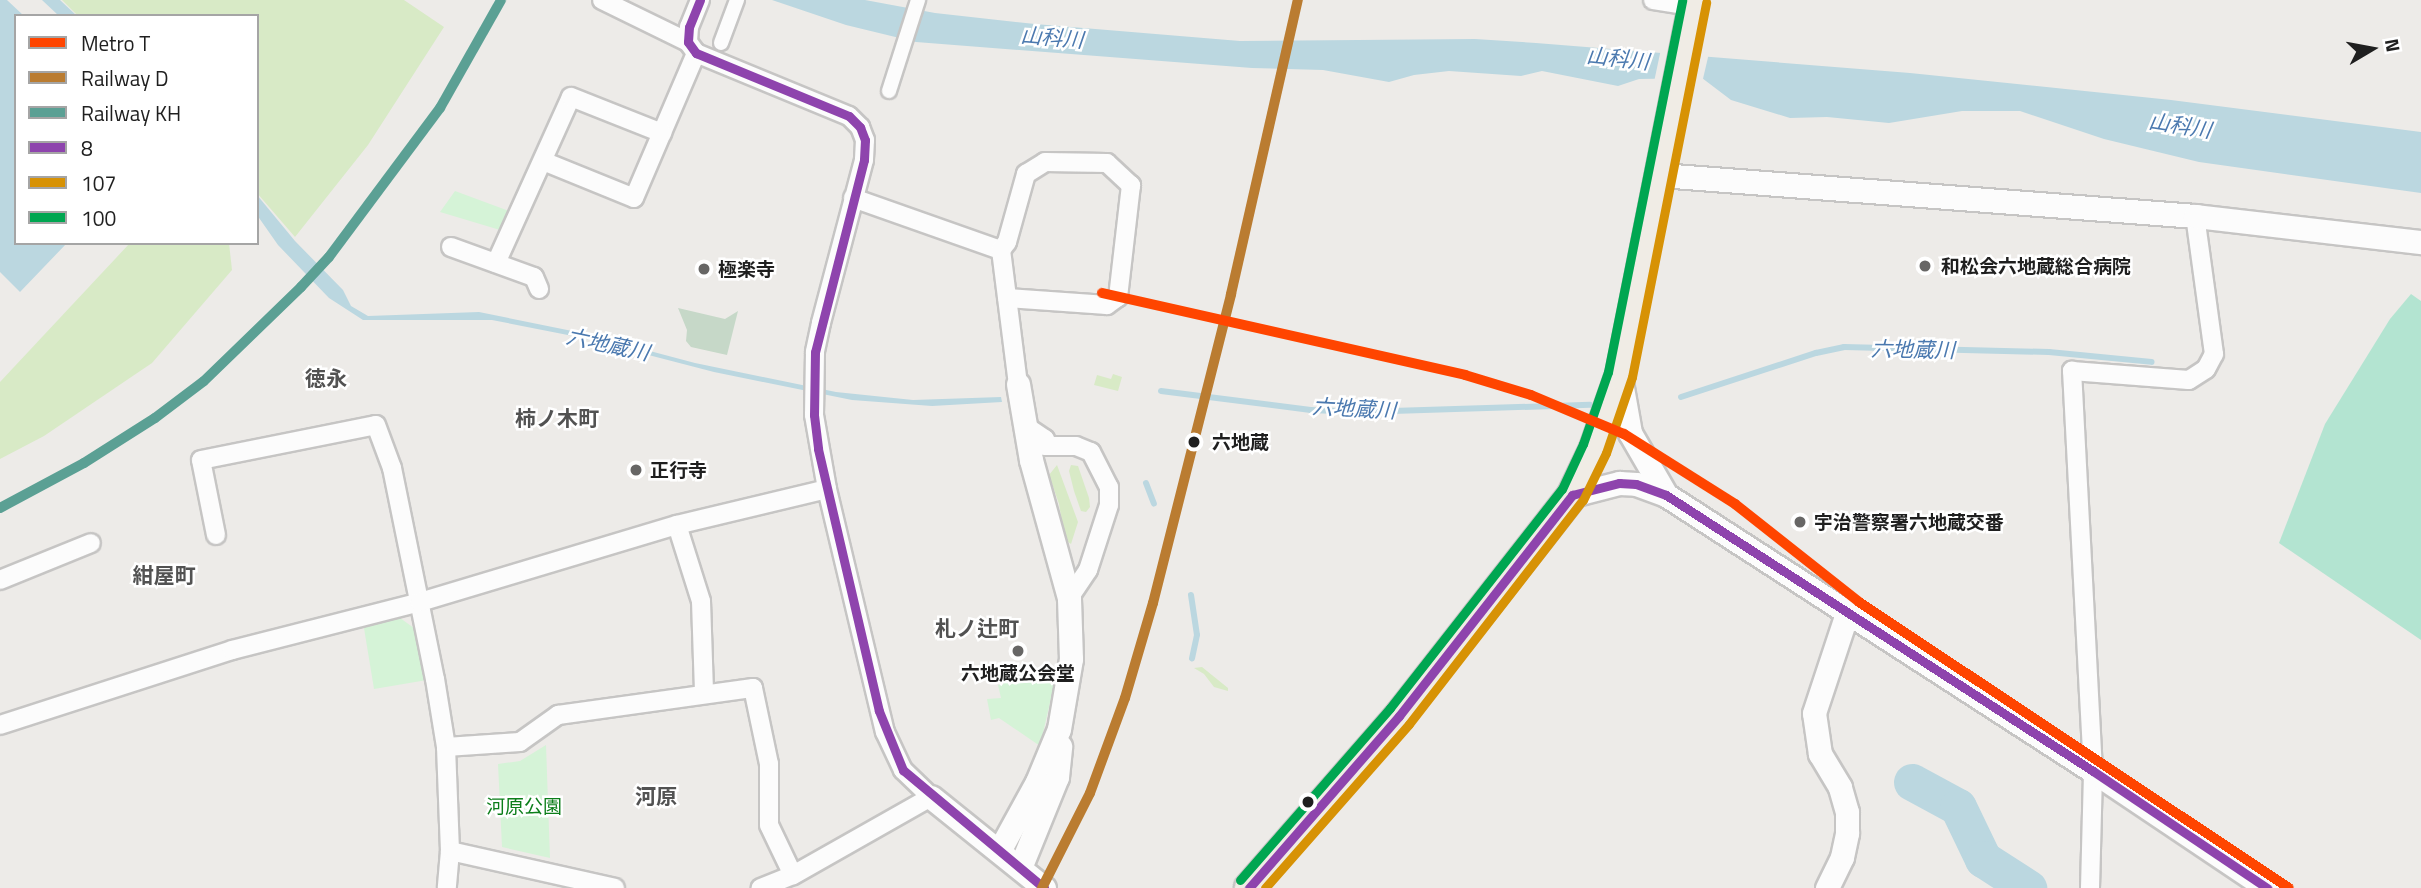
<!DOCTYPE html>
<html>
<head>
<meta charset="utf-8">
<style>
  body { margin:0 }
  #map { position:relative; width:2421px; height:888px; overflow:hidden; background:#edebe8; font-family:"Titillium Web","Noto Sans JP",sans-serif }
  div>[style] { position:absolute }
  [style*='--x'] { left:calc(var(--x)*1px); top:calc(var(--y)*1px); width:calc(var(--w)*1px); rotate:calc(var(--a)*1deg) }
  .grass>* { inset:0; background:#d8eac6 }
  .cemetery>* { inset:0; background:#c6d8c8 }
  .park>* { inset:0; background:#d5f3d7 }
  .pitch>* { inset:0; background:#b3e4d1 }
  .water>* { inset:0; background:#bbd7e0 }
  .pier>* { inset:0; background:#edebe8 }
  .stream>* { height:6px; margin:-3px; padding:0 3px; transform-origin:3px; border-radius:3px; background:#bbd7e0 }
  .river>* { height:37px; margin:-18.5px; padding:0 18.5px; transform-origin:18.5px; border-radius:18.5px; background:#bbd7e0 }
  .roads { filter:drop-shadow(2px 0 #c6c5c4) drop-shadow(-2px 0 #c6c5c4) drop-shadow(0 2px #c6c5c4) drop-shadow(0 -2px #c6c5c4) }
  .pedestrian>* { height:14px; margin:-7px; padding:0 7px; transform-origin:7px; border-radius:7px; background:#fcfcfc }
  .minor>* { height:18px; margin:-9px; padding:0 9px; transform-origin:9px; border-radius:9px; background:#fcfcfc }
  .tertiary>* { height:23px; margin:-11.5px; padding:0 11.5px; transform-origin:11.5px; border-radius:11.5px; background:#fcfcfc }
  .primary>* { height:28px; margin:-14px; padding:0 14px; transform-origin:14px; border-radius:14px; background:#f0ece5 }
  .bus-1>* { height:9px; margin:-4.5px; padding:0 4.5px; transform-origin:4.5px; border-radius:4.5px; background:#8e44ad }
  .bus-2>* { height:9px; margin:-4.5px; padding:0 4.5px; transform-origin:4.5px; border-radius:4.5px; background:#d79205 }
  .bus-3>* { height:9px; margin:-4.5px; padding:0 4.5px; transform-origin:4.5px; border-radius:4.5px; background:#00a651 }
  .rail-1>* { height:10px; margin:-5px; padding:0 5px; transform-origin:5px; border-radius:5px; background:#ba7c31 }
  .rail-2>* { height:10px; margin:-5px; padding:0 5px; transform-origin:5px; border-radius:5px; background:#5ba094 }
  .metro-1>* { height:10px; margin:-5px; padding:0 5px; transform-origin:5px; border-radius:5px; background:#ff4500 }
  .dots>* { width:19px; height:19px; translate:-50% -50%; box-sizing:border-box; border:4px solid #fff; border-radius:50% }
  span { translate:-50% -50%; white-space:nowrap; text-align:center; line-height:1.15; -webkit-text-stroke:5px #fff; paint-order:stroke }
  .poi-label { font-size:19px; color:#1f1f1f; font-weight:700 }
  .left { translate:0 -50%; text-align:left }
  .stop-label { font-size:19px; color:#1f1f1f; font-weight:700 }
  .park-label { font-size:19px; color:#0c7e1a }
  .water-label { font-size:21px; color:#4b79af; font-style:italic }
  .neighbourhood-label { font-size:21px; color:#525252; font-weight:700 }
  .legend { position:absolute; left:14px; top:14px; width:245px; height:231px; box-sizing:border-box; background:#fff; border:2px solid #a5a5a5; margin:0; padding:9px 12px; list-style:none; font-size:21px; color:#1f1f1f }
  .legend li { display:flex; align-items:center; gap:14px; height:35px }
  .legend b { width:35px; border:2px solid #a5a5a5 }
  .north { position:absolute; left:2337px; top:14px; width:70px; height:70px; -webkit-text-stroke:5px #fff; paint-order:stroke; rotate:80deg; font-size:19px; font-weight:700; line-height:28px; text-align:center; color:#1f1f1f }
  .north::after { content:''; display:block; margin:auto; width:24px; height:32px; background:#1f1f1f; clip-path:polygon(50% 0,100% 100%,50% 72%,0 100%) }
</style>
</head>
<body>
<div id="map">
  <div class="grass">
    <i style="clip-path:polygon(62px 0,404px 0,444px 27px,368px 145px,295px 237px,257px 193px,257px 16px,78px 16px)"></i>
    <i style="clip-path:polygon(130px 243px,229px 243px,232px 270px,152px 363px,44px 436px,0 459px,0 382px)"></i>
    <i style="clip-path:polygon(1113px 374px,1122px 377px,1118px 391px,1094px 385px,1097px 375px,1111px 379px)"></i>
    <i style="clip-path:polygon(1057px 465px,1078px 522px,1071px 544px,1065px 540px,1059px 504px,1049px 475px)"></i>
    <i style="clip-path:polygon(1071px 465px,1078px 466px,1089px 498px,1090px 507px,1086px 512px,1081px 511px,1074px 491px,1069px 471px)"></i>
    <i style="clip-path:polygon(1202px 667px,1228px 688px,1228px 691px,1214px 687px,1204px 674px,1194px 668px)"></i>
  </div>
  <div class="cemetery">
    <i style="clip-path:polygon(678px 308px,725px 319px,738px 311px,727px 355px,691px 347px,686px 341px,687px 330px)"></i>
  </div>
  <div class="park">
    <i style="clip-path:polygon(455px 191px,509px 211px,500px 230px,440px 212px)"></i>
    <i style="clip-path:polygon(396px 615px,418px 631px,427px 680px,374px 689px,363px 622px)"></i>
    <i style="clip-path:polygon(1058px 668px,1040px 746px,999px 718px,991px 720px,987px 699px,1001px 698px,998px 685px)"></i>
    <i style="clip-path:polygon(546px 745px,550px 858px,502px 847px,498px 764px,520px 761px)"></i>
  </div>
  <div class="pitch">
    <i style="clip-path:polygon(2411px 294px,2421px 301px,2421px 640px,2279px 543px,2325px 424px,2390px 319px)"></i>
  </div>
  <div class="water">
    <i style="clip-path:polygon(0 0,7px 0,24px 16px,16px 16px,16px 243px,67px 243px,20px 292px,0 272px)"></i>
    <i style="clip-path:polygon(42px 0,60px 0,77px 16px,59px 16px)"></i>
    <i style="clip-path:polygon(772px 0,865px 0,935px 13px,1035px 24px,1240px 41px,1475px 39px,1536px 43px,1910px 73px,2171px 100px,2421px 132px,2421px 193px,2199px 162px,2104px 139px,2020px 111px,1962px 111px,1889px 123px,1827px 117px,1790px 118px,1731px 100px,1702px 78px,1639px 79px,1618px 86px,1542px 71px,1521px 76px,1449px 71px,1414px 75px,1389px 82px,1323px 70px,1252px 68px,916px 42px,846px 25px)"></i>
    <i style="clip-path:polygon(257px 195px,295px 241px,343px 290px,351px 306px,368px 316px,479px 312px,582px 333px,695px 363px,836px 392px,913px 400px,1001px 397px,1002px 402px,932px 406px,852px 400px,714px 372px,583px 338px,492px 320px,363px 320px,329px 298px,278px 245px,257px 215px)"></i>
  </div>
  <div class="pier">
    <i style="clip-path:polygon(1661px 49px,1709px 53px,1702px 83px,1654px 82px)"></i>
  </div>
  <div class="stream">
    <i style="--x:1161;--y:391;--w:151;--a:7.2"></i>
    <i style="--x:1311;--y:410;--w:50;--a:2.3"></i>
    <i style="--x:1361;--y:412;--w:229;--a:-1.8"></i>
    <i style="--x:1681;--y:397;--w:142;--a:-18.1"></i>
    <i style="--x:1816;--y:353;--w:29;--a:-12"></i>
    <i style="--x:1844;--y:347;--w:205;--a:1.4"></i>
    <i style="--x:2049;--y:352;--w:103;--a:5.5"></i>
    <i style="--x:1146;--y:483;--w:22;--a:69"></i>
    <i style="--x:1191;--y:595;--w:40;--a:81.5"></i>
    <i style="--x:1197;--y:635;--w:24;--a:102"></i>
  </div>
  <div class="river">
    <i style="--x:1912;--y:782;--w:52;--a:28.5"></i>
    <i style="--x:1958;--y:807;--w:58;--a:64.3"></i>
    <i style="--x:1983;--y:859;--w:54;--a:32.8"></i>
  </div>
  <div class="roads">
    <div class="pedestrian">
      <i style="--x:721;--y:43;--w:46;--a:-69.6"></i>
      <i style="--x:889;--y:91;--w:96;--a:-72.3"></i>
    </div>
    <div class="minor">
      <i style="--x:602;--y:0;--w:96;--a:26"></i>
      <i style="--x:700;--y:0;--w:29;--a:112"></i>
      <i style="--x:689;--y:27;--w:15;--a:94"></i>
      <i style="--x:688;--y:42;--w:14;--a:54"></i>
      <i style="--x:696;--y:53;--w:165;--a:22.4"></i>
      <i style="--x:849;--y:116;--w:16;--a:45"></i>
      <i style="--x:860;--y:127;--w:14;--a:69"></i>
      <i style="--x:865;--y:140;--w:20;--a:93"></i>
      <i style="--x:864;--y:160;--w:169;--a:104.8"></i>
      <i style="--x:821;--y:323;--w:30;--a:102"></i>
      <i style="--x:815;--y:352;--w:63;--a:90.9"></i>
      <i style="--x:814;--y:415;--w:75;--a:80"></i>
      <i style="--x:827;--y:489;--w:250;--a:76.6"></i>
      <i style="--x:885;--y:732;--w:42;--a:64.7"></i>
      <i style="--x:903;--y:770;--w:39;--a:44"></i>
      <i style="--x:931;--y:797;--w:159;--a:150.5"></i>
      <i style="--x:793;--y:875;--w:35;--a:158"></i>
      <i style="--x:1653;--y:0;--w:39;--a:9"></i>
      <i style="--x:543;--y:161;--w:98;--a:22.1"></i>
      <i style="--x:634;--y:198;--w:158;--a:-66.8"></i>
      <i style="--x:853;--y:198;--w:157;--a:19.4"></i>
      <i style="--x:1001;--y:250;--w:135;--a:82.8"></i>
      <i style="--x:451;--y:247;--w:88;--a:19.9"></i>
      <i style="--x:534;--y:277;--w:13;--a:67"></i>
      <i style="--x:1001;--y:250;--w:10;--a:-53"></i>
      <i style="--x:1007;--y:242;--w:71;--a:-74.4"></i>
      <i style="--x:1026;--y:174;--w:22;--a:-32"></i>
      <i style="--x:1045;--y:162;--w:62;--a:0.9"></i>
      <i style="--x:1107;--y:163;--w:33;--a:43"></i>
      <i style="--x:1131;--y:185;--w:113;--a:96.6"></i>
      <i style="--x:1118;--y:297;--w:14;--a:144"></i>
      <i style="--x:1107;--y:305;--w:100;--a:-176"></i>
      <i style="--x:496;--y:263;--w:182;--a:-65.7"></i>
      <i style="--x:571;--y:97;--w:98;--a:21.6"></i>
      <i style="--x:1024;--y:425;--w:25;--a:34"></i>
      <i style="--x:1045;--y:439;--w:7;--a:90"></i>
      <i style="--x:1045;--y:446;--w:31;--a:0"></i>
      <i style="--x:1076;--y:446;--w:16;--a:22"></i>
      <i style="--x:1091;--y:452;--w:39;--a:63"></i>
      <i style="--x:1109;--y:487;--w:18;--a:90"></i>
      <i style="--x:1109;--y:505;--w:68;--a:107.9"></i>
      <i style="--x:1088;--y:570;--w:34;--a:124"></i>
      <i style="--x:677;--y:525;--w:80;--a:72.5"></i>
      <i style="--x:701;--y:601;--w:92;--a:88.1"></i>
      <i style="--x:216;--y:535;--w:76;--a:-101.3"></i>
      <i style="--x:201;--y:460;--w:178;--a:-11.3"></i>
      <i style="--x:376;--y:425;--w:46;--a:69.6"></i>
      <i style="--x:392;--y:468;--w:215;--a:78.5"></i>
      <i style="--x:435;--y:679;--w:69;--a:80.8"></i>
      <i style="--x:446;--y:747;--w:104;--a:87.8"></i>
      <i style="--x:450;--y:851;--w:37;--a:95"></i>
      <i style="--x:0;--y:580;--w:98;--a:-22.1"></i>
      <i style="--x:0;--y:725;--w:244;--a:-17.9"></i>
      <i style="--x:232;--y:650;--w:194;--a:-14.3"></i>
      <i style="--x:420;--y:602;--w:268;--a:-16.7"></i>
      <i style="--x:677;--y:525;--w:154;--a:-13.5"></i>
      <i style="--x:446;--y:747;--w:74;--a:-3.9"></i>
      <i style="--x:520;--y:742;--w:47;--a:-35.4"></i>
      <i style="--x:558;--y:715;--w:197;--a:-7.9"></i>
      <i style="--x:753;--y:688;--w:78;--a:78.1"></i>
      <i style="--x:769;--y:764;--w:61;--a:90"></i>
      <i style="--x:769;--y:825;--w:55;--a:64.4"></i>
      <i style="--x:450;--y:851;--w:169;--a:12.6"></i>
      <i style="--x:2090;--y:888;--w:117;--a:-88.5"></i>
      <i style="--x:2093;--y:771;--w:401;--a:-93"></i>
      <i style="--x:2072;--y:371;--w:117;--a:4.4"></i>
      <i style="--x:2189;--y:380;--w:20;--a:-33"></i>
      <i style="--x:2206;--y:369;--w:17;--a:-62"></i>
      <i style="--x:2214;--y:354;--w:139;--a:-97.8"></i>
    </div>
    <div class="tertiary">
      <i style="--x:1660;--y:175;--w:537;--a:4.38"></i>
      <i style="--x:2195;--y:216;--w:227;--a:6.6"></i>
      <i style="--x:1620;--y:376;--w:58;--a:80"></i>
      <i style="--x:1630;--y:433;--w:72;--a:59.9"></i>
      <i style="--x:1572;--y:495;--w:49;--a:-14.3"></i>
      <i style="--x:1619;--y:483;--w:17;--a:3"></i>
      <i style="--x:1636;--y:484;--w:32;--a:20"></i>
      <i style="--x:1666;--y:495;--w:508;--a:32.88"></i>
      <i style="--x:2093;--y:771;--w:210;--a:33.9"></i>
      <i style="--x:931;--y:797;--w:145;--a:38.8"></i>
      <i style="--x:999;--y:851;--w:79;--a:-61.2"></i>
      <i style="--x:1037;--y:782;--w:57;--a:-67.5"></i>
      <i style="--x:1059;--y:729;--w:71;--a:-80.3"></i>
      <i style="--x:1071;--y:659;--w:61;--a:-91.9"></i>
      <i style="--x:1069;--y:598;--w:143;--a:-105.4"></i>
      <i style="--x:1031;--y:460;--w:77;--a:-99.7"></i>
      <i style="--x:1020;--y:868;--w:98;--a:-67.9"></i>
      <i style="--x:1057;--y:777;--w:31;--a:-84"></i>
      <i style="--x:1827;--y:888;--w:34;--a:-64"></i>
      <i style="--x:1842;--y:857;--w:25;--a:-78"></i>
      <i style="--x:1847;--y:833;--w:21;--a:-90"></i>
      <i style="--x:1847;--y:812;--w:26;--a:-106"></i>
      <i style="--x:1840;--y:787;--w:39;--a:-121"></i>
      <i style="--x:1820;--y:754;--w:41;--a:-98.3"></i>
      <i style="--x:1814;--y:713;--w:105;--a:-71.7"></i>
    </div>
    <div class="primary">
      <i style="--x:1249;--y:888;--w:228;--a:-48.9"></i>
      <i style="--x:1399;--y:716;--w:281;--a:-51.9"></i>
      <i style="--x:1572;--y:495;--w:51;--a:-64.4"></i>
      <i style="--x:1594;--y:449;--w:78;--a:-70.6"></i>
      <i style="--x:1620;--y:375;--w:382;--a:-78.8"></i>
    </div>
  </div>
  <div class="bus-1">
    <i style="--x:700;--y:0;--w:29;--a:112"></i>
    <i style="--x:689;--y:27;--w:15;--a:94"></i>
    <i style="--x:688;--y:42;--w:14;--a:54"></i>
    <i style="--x:696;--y:53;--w:165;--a:22.4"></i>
    <i style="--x:849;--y:116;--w:16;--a:45"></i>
    <i style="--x:860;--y:127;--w:14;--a:69"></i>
    <i style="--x:865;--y:140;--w:20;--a:93"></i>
    <i style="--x:864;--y:160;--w:198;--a:104.3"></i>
    <i style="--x:815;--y:352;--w:63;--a:90.9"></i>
    <i style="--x:814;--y:415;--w:34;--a:83"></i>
    <i style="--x:818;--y:449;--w:269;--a:76.9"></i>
    <i style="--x:879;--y:711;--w:64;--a:67.9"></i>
    <i style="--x:903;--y:770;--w:184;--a:39.9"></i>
    <i style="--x:1249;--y:888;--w:228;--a:-48.9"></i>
    <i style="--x:1399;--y:716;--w:281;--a:-51.9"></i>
    <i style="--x:1572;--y:495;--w:49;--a:-14.3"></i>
    <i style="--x:1619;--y:483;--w:17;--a:3"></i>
    <i style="--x:1636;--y:484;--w:32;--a:20"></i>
    <i style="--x:1666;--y:495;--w:508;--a:32.88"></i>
    <i style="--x:2093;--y:771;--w:210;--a:33.9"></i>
  </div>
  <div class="bus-2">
    <i style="--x:1265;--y:888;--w:218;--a:-48.7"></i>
    <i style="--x:1409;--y:724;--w:284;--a:-52.2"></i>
    <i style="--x:1583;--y:500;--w:52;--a:-63.9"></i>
    <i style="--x:1606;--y:453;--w:80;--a:-71.1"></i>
    <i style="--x:1632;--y:377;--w:382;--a:-78.8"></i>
  </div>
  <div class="bus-3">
    <i style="--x:1240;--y:880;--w:228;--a:-48.9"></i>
    <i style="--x:1390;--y:708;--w:278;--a:-51.9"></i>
    <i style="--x:1562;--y:489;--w:50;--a:-65"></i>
    <i style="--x:1583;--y:444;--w:76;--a:-70.9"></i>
    <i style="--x:1608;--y:372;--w:379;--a:-78.7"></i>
  </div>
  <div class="rail-1">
    <i style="--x:1042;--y:888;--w:106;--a:-63.2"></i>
    <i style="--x:1090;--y:793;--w:101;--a:-69.8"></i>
    <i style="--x:1125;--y:698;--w:99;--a:-73.6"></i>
    <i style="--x:1153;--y:603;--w:319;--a:-75.8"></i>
    <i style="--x:1231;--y:294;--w:302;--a:-77.2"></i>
  </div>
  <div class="rail-2">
    <i style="--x:0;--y:508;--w:95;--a:-28.2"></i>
    <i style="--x:84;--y:463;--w:84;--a:-32.4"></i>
    <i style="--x:155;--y:418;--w:61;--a:-37.1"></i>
    <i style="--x:204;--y:381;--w:135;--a:-44.1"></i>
    <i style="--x:301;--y:287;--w:41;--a:-47"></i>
    <i style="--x:329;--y:257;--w:186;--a:-53.3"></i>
    <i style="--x:440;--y:108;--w:124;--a:-60.5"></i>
  </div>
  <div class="metro-1">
    <i style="--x:1102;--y:293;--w:372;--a:12.7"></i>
    <i style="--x:1465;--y:375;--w:69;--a:16.9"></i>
    <i style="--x:1531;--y:395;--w:101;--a:22.8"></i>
    <i style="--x:1624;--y:434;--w:131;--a:32.2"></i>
    <i style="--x:1735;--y:504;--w:158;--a:38.3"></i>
    <i style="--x:1859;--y:602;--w:516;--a:33.63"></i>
  </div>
  <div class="dots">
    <i style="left:1925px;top:266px;background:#676665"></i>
    <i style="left:704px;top:269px;background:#676665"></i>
    <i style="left:1194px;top:442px;background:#1f1f1f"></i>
    <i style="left:636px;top:470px;background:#676665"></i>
    <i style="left:1800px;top:522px;background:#676665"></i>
    <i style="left:1018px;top:651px;background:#676665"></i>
    <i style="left:1308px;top:802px;background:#1f1f1f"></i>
  </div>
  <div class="poi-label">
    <span class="left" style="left:1941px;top:266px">和松会六地蔵総合病院</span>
    <span class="left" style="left:718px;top:269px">極楽寺</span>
    <span class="left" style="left:650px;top:470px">正行寺</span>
    <span class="left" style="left:1814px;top:522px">宇治警察署六地蔵交番</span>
    <span style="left:1018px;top:673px">六地蔵公会堂</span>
  </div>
  <div class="stop-label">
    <span class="left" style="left:1212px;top:442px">六地蔵</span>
  </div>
  <div class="park-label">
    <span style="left:524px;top:806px">河原公園</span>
  </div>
  <div class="water-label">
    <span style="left:1052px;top:37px;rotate:5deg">山科川</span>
    <span style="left:1618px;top:58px;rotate:6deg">山科川</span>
    <span style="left:2180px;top:125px;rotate:9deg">山科川</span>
    <span style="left:608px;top:344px;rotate:12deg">六地蔵川</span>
    <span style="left:1913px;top:349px;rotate:1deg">六地蔵川</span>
    <span style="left:1354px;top:408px;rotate:3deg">六地蔵川</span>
  </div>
  <div class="neighbourhood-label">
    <span style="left:326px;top:378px">徳永</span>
    <span style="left:557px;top:418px">柿ノ木町</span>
    <span style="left:164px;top:575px">紺屋町</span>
    <span style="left:977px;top:628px">札ノ辻町</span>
    <span style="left:656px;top:796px">河原</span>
  </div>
  <ul class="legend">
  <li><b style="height:9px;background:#ff4500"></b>Metro T</li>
  <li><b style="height:9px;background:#ba7c31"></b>Railway D</li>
  <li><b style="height:9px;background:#5ba094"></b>Railway KH</li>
  <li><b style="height:9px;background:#8e44ad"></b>8</li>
  <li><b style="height:9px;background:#d79205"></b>107</li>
  <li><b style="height:9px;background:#00a651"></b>100</li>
  </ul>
  <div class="north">N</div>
</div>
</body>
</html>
